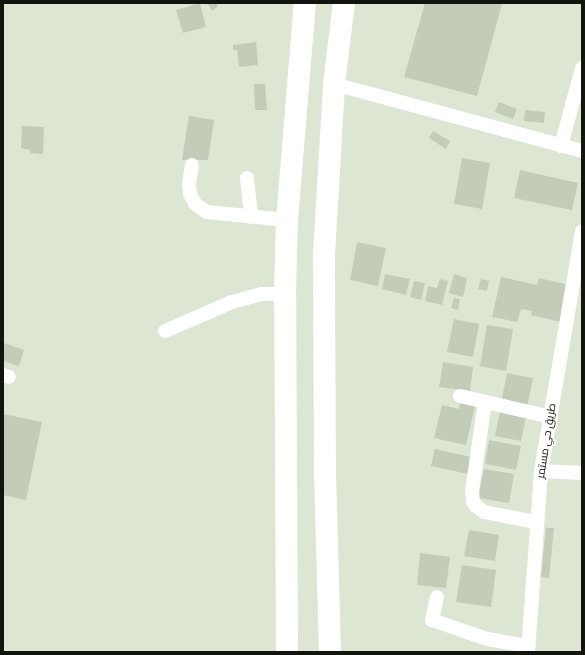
<!DOCTYPE html>
<html>
<head>
<meta charset="utf-8">
<style>
  body { margin:0 }
  #map { position:relative; width:585px; height:655px; overflow:hidden; background:#dce6d2; font-family:"Source Sans 3",Cairo,sans-serif }
  div>[style] { position:absolute }
  [style*='--x'] { left:calc(var(--x)*1px); top:calc(var(--y)*1px); width:calc(var(--w)*1px); rotate:calc(var(--a)*1deg) }
  .building>* { inset:0; background:#c2ccb8 }
  .minor>* { height:14px; margin:-7px; padding:0 7px; transform-origin:7px; border-radius:7px; background:#fff }
  .primary>* { height:22px; margin:-11px; padding:0 11px; transform-origin:11px; border-radius:11px; background:#fff }
  span { translate:-50% -50%; white-space:nowrap; text-align:center; line-height:1.15; -webkit-text-stroke:3.5px #fff; paint-order:stroke }
  .street-label { font-size:11px; color:#12150e }
  .frame { position:absolute; inset:0; border:4px solid #12150e; pointer-events:none }
</style>
</head>
<body>
<div id="map">
  <div class="building">
    <i style="clip-path:polygon(200px 3px,206px 27px,183px 33px,176px 10px)"></i>
    <i style="clip-path:polygon(210px 3px,216px 3px,218px 6px,212px 11px,208px 4px)"></i>
    <i style="clip-path:polygon(425px 3px,502px 4px,477px 96px,404px 77px)"></i>
    <i style="clip-path:polygon(256px 42px,258px 65px,239px 67px,237px 50px,233px 50px,233px 45px)"></i>
    <i style="clip-path:polygon(254px 84px,265px 84px,267px 110px,255px 110px)"></i>
    <i style="clip-path:polygon(499px 102px,517px 109px,513px 119px,495px 112px)"></i>
    <i style="clip-path:polygon(525px 110px,545px 112px,544px 123px,524px 121px)"></i>
    <i style="clip-path:polygon(189px 116px,214px 120px,208px 160px,182px 160px)"></i>
    <i style="clip-path:polygon(22px 126px,44px 127px,43px 154px,30px 153px,30px 150px,21px 148px)"></i>
    <i style="clip-path:polygon(433px 131px,450px 141px,446px 149px,429px 138px)"></i>
    <i style="clip-path:polygon(462px 158px,490px 163px,482px 209px,454px 204px)"></i>
    <i style="clip-path:polygon(520px 170px,578px 183px,572px 210px,514px 198px)"></i>
    <i style="clip-path:polygon(357px 242px,386px 248px,378px 286px,350px 280px)"></i>
    <i style="clip-path:polygon(385px 274px,410px 279px,406px 295px,382px 289px)"></i>
    <i style="clip-path:polygon(454px 274px,467px 278px,463px 297px,449px 293px)"></i>
    <i style="clip-path:polygon(501px 277px,537px 285px,539px 278px,569px 285px,561px 322px,531px 315px,532px 311px,521px 309px,517px 322px,492px 317px)"></i>
    <i style="clip-path:polygon(440px 279px,448px 281px,442px 305px,425px 301px,428px 286px,437px 288px)"></i>
    <i style="clip-path:polygon(481px 279px,489px 281px,487px 291px,478px 289px)"></i>
    <i style="clip-path:polygon(414px 281px,425px 283px,421px 300px,410px 297px)"></i>
    <i style="clip-path:polygon(454px 298px,460px 299px,458px 310px,451px 308px)"></i>
    <i style="clip-path:polygon(454px 319px,479px 324px,473px 357px,447px 352px)"></i>
    <i style="clip-path:polygon(487px 325px,513px 329px,506px 371px,480px 366px)"></i>
    <i style="clip-path:polygon(4px 343px,24px 350px,19px 366px,3px 361px)"></i>
    <i style="clip-path:polygon(443px 362px,473px 367px,470px 391px,439px 387px)"></i>
    <i style="clip-path:polygon(507px 373px,533px 378px,527px 408px,501px 403px)"></i>
    <i style="clip-path:polygon(460px 403px,475px 406px,466px 445px,434px 438px,442px 405px,459px 409px)"></i>
    <i style="clip-path:polygon(500px 412px,526px 417px,521px 441px,495px 436px)"></i>
    <i style="clip-path:polygon(3px 414px,42px 422px,26px 500px,3px 495px)"></i>
    <i style="clip-path:polygon(489px 440px,521px 446px,516px 470px,485px 464px)"></i>
    <i style="clip-path:polygon(435px 449px,471px 457px,468px 474px,431px 466px)"></i>
    <i style="clip-path:polygon(484px 469px,514px 474px,509px 503px,478px 498px)"></i>
    <i style="clip-path:polygon(546px 528px,554px 528px,549px 578px,541px 577px)"></i>
    <i style="clip-path:polygon(469px 530px,499px 535px,495px 561px,464px 556px)"></i>
    <i style="clip-path:polygon(420px 553px,450px 557px,446px 588px,417px 585px)"></i>
    <i style="clip-path:polygon(462px 565px,496px 570px,491px 607px,456px 602px)"></i>
  </div>
  <div class="minor">
    <i style="--x:334;--y:84;--w:257;--a:15.1"></i>
    <i style="--x:561;--y:146;--w:81;--a:-74.9"></i>
    <i style="--x:192;--y:165;--w:18;--a:99"></i>
    <i style="--x:189;--y:183;--w:11;--a:85"></i>
    <i style="--x:190;--y:194;--w:11;--a:63"></i>
    <i style="--x:195;--y:204;--w:14;--a:34"></i>
    <i style="--x:207;--y:212;--w:80;--a:5.7"></i>
    <i style="--x:247;--y:178;--w:39;--a:84"></i>
    <i style="--x:165;--y:331;--w:73;--a:-23.4"></i>
    <i style="--x:232;--y:302;--w:31;--a:-15"></i>
    <i style="--x:262;--y:294;--w:23;--a:0"></i>
    <i style="--x:3;--y:375;--w:6;--a:18"></i>
    <i style="--x:460;--y:396;--w:93;--a:13"></i>
    <i style="--x:485;--y:402;--w:90;--a:98.3"></i>
    <i style="--x:472;--y:491;--w:11;--a:85"></i>
    <i style="--x:473;--y:502;--w:5;--a:53"></i>
    <i style="--x:476;--y:506;--w:10;--a:37"></i>
    <i style="--x:484;--y:512;--w:53;--a:10.9"></i>
    <i style="--x:541;--y:471;--w:41;--a:2.8"></i>
    <i style="--x:437;--y:597;--w:24;--a:102"></i>
    <i style="--x:432;--y:620;--w:58;--a:19.1"></i>
    <i style="--x:487;--y:639;--w:42;--a:9.7"></i>
    <i style="--x:528;--y:652;--w:181;--a:-85.9"></i>
    <i style="--x:541;--y:471;--w:243;--a:-80.3"></i>
  </div>
  <div class="primary">
    <i style="--x:287;--y:652;--w:358;--a:-90.3"></i>
    <i style="--x:285;--y:294;--w:74;--a:-88.5"></i>
    <i style="--x:287;--y:220;--w:218;--a:-85.3"></i>
    <i style="--x:330;--y:652;--w:181;--a:-91.6"></i>
    <i style="--x:325;--y:471;--w:217;--a:-90.3"></i>
    <i style="--x:324;--y:254;--w:170;--a:-86.6"></i>
    <i style="--x:334;--y:84;--w:82;--a:-83"></i>
  </div>
  <div class="street-label">
    <span style="left:547px;top:441px;rotate:-81deg">طريق حي مستمر</span>
  </div>
  <div class="frame"></div>
</div>
</body>
</html>
